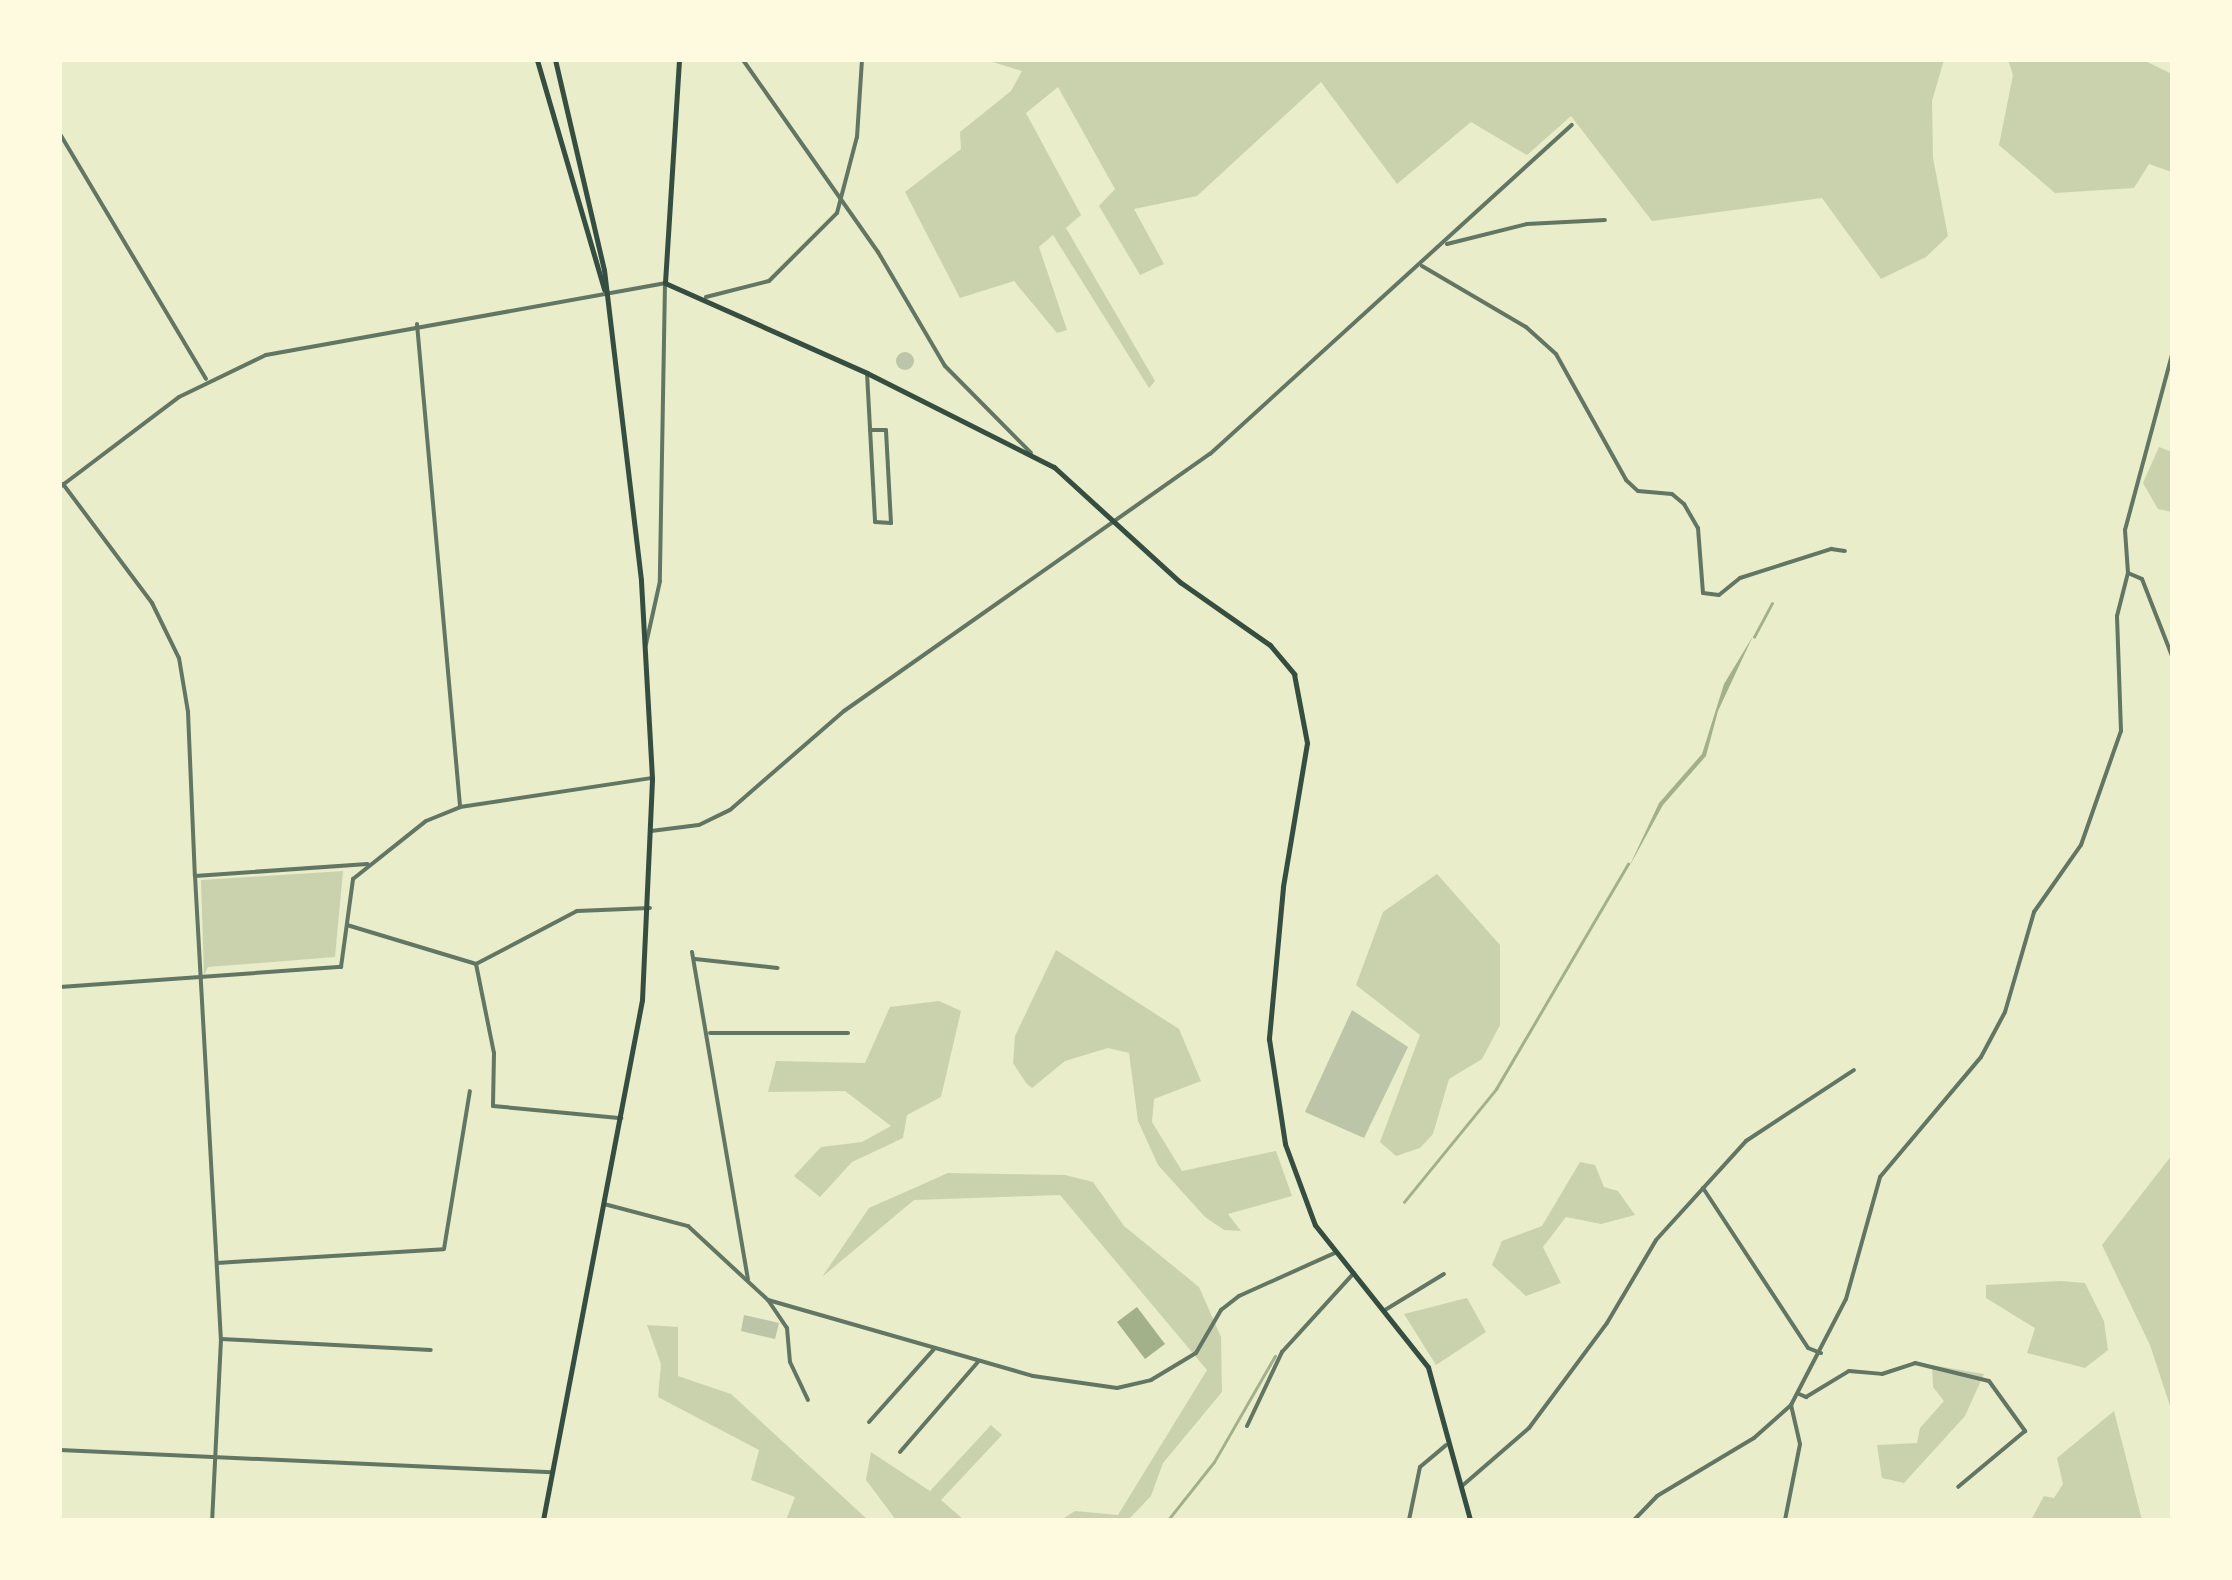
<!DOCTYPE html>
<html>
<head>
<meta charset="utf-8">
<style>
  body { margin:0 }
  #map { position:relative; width:2232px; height:1580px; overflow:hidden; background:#e9edc9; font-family:Arial,sans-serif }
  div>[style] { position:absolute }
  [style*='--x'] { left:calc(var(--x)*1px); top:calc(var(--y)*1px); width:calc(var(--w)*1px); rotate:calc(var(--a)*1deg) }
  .green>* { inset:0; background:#cad2ad }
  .water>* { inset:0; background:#a3b18a }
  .stream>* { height:2.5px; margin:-1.25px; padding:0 1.25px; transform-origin:1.25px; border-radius:1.25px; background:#a3b18a }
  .building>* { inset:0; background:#bcc5a7 }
  .round { border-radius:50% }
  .minor>* { height:4px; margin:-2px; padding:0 2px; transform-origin:2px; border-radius:2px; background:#617663 }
  .tertiary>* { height:4px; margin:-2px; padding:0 2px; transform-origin:2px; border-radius:2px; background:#617663 }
  .primary>* { height:5px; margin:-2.5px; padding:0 2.5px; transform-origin:2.5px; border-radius:2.5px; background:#344e41 }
  .trunk>* { height:5px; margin:-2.5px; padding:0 2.5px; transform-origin:2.5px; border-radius:2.5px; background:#344e41 }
  span { translate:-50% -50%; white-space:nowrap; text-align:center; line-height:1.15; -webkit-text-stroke:8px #fefae0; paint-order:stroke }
  .frame { position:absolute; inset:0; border:62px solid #fefae0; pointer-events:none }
</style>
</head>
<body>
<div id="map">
  <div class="green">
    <i style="clip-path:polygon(986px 60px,1944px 60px,1932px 101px,1933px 158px,1948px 236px,1926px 257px,1881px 279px,1822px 198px,1652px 221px,1571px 116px,1527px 155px,1471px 122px,1397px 184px,1321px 82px,1197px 196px,1134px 209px,1164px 264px,1140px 275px,1099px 206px,1115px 189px,1058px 87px,1026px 113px,1081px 215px,1066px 228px,1155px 381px,1149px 388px,1053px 235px,1039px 247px,1067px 330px,1057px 333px,1014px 281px,960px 298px,905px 192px,961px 149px,960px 132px,1011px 91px,1022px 71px)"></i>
    <i style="clip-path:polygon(2008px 60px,2143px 60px,2172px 74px,2172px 172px,2149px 164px,2134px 188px,2055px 193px,1999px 145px,2013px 75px)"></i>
    <i style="clip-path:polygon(2159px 447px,2172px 452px,2172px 512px,2158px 509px,2143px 483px)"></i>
    <i style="clip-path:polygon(343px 871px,335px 957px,208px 967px,204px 976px,201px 880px)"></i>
    <i style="clip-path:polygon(1437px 874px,1500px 945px,1500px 1025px,1482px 1059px,1449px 1079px,1433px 1134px,1420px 1148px,1396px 1156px,1380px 1142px,1420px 1035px,1356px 985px,1383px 912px)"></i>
    <i style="clip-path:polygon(1056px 950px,1179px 1029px,1201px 1081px,1154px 1099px,1152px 1122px,1182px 1171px,1276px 1151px,1292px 1196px,1228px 1214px,1241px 1231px,1224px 1230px,1205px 1217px,1158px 1165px,1138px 1121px,1129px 1053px,1108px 1048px,1065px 1061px,1032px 1088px,1026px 1083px,1013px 1063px,1015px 1036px)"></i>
    <i style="clip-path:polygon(939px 1001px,961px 1011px,941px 1097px,907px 1115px,903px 1138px,852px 1162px,820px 1197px,794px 1176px,821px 1147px,862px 1142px,891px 1126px,845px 1091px,768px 1092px,776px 1061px,865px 1063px,890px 1007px)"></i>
    <i style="clip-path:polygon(2172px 1155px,2172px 1412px,2150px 1345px,2102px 1245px)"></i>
    <i style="clip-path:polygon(1580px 1162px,1595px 1165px,1604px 1187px,1618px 1191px,1635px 1215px,1601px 1224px,1566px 1217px,1543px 1247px,1561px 1283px,1526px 1296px,1492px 1265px,1502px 1241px,1542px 1226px)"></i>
    <i style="clip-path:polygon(948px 1173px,1065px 1175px,1093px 1182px,1124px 1226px,1199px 1287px,1221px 1337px,1222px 1392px,1163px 1463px,1151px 1496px,1128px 1520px,1061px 1520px,1075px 1511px,1118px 1515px,1207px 1370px,1060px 1195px,914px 1200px,822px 1277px,869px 1208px)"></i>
    <i style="clip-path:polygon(2061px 1281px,2085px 1283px,2104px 1321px,2108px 1350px,2085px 1368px,2027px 1353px,2035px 1328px,1986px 1298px,1986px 1285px)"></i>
    <i style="clip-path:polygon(1467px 1298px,1486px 1332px,1436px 1365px,1404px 1314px)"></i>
    <i style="clip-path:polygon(647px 1325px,678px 1327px,678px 1376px,731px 1394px,868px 1520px,786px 1520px,795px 1497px,751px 1480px,759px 1450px,658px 1397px,661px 1364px)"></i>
    <i style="clip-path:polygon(1932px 1365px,1984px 1374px,1965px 1416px,1904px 1483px,1882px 1478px,1877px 1445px,1917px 1443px,1920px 1428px,1944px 1401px,1933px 1387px)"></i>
    <i style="clip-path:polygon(2114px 1411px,2142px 1520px,2031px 1520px,2044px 1496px,2054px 1498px,2063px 1484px,2057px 1458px)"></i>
    <i style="clip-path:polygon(991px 1425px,1002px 1435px,941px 1500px,964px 1520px,896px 1520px,866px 1480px,871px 1452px,930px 1491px)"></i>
  </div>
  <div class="water">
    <i style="clip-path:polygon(1753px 636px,1718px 711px,1706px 756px,1663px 805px,1629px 867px,1659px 803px,1702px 754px,1724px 684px)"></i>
    <i style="clip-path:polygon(1137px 1307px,1165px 1344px,1145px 1359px,1117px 1322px)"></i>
  </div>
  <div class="stream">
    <i style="--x:1754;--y:637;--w:38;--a:-62"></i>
    <i style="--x:1404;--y:1202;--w:146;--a:-50.8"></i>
    <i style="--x:1496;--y:1089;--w:261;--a:-59.6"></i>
    <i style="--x:1168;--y:1520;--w:74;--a:-51.6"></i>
    <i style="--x:1214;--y:1462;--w:122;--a:-60.1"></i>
  </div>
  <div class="building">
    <i class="round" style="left:896px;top:352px;width:18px;height:18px"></i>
    <i style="clip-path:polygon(1352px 1010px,1408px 1047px,1364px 1138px,1305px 1112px)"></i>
    <i style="clip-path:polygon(744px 1315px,779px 1323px,775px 1339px,741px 1331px)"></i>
  </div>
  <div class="minor">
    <i style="--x:743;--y:60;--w:235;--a:54.9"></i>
    <i style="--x:878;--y:252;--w:132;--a:59.6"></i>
    <i style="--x:945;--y:366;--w:122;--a:45.3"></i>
    <i style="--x:1447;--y:244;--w:82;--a:-14"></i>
    <i style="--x:1527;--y:224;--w:78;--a:-2.9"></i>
    <i style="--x:1422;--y:266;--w:121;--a:30.4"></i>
    <i style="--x:1526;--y:327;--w:40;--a:42"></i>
    <i style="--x:1556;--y:354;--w:144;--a:60.9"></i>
    <i style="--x:1626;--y:480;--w:16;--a:43"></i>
    <i style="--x:1638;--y:491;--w:34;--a:5"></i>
    <i style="--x:1672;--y:494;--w:16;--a:40"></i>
    <i style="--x:1684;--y:504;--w:28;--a:60"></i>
    <i style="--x:1698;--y:528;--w:65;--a:85.6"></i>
    <i style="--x:1703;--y:593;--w:16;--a:7"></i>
    <i style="--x:1719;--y:595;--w:27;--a:-39"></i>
    <i style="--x:1740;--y:578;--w:96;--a:-17.7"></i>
    <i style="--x:1831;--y:549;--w:14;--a:8"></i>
    <i style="--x:706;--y:297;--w:65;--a:-14.3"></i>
    <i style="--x:769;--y:281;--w:96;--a:-45"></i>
    <i style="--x:837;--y:213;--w:79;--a:-75.3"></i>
    <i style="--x:857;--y:137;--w:77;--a:-86.3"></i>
    <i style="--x:867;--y:373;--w:149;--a:86.9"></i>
    <i style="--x:875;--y:522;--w:16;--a:4"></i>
    <i style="--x:891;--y:523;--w:93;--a:-93.1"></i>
    <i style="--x:886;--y:430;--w:16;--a:180"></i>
    <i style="--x:63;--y:484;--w:149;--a:53.2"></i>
    <i style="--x:152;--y:603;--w:61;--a:63.9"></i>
    <i style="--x:179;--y:658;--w:55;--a:80.5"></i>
    <i style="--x:188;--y:712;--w:164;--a:87.6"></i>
    <i style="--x:195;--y:876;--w:173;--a:-4"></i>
    <i style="--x:2128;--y:573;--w:15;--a:23"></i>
    <i style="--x:2142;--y:579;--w:83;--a:68.7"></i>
    <i style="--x:651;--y:831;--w:48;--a:-7.1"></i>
    <i style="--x:699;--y:825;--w:34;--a:-26"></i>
    <i style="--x:730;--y:810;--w:151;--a:-41"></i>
    <i style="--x:844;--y:711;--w:447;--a:-35.1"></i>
    <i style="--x:1210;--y:454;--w:489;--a:-42.3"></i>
    <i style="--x:347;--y:925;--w:135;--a:16.8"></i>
    <i style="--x:476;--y:964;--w:114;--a:-27.7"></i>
    <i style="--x:577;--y:911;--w:73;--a:-2.4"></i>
    <i style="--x:692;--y:952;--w:332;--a:80.3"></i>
    <i style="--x:695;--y:959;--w:83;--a:6.2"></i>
    <i style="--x:476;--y:964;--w:91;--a:78.6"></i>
    <i style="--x:494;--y:1053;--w:53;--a:91.1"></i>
    <i style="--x:493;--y:1106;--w:129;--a:5.4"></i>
    <i style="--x:710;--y:1033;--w:138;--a:0"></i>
    <i style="--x:1981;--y:1057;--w:51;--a:-61.9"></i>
    <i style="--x:2005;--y:1012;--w:104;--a:-73.8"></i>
    <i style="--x:2034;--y:912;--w:82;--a:-55"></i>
    <i style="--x:2081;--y:845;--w:121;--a:-70.7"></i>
    <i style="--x:2121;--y:731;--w:115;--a:-92"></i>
    <i style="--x:2117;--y:616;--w:44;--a:-75.7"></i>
    <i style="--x:2128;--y:573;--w:43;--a:-94"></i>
    <i style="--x:2125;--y:530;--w:181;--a:-75"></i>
    <i style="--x:1703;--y:1188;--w:191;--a:56.7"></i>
    <i style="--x:1808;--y:1348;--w:14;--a:21"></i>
    <i style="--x:604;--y:1204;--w:87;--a:14.7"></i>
    <i style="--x:688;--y:1226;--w:109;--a:42.8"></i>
    <i style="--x:768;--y:1300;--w:276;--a:16"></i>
    <i style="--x:1033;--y:1376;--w:85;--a:8.1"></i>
    <i style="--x:1117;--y:1388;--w:35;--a:-13"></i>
    <i style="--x:1151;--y:1380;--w:52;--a:-31"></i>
    <i style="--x:1196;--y:1353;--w:50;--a:-59.8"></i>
    <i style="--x:1221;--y:1310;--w:23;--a:-38"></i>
    <i style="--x:1239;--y:1296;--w:107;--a:-24.2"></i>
    <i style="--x:217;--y:1263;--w:227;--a:-3.5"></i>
    <i style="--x:444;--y:1249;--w:160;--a:-80.7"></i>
    <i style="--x:768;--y:1300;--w:34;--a:56"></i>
    <i style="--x:787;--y:1328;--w:34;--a:85"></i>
    <i style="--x:790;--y:1362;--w:42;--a:64.7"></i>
    <i style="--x:1385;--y:1310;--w:69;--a:-31.4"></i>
    <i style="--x:221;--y:1339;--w:210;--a:3"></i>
    <i style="--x:1799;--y:1394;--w:8;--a:23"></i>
    <i style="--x:1806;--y:1397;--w:50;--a:-31.2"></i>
    <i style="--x:1849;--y:1371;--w:33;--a:5"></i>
    <i style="--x:1882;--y:1374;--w:35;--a:-18"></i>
    <i style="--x:1915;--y:1363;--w:76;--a:13.7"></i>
    <i style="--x:1989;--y:1381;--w:62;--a:54.2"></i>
    <i style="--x:2025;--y:1431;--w:87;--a:140.1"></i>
    <i style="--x:869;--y:1422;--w:98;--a:-48.3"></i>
    <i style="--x:1247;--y:1426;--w:82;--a:-64.7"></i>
    <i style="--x:1282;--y:1352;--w:107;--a:-47.7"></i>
    <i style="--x:900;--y:1452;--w:119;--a:-49.1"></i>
    <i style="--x:1462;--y:1486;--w:89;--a:-40.9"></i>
    <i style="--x:1529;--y:1428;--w:131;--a:-53.4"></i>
    <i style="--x:1607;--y:1323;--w:96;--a:-59.4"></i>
    <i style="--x:1656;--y:1240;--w:134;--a:-47.7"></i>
    <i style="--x:1746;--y:1141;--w:129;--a:-33.3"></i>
    <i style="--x:1409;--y:1520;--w:54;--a:-78.3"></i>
    <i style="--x:1420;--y:1467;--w:34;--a:-40"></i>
    <i style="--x:1785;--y:1520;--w:77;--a:-78.8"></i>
    <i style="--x:1800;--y:1444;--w:40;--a:-103"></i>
  </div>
  <div class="tertiary">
    <i style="--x:60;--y:134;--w:285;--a:59.2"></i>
    <i style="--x:417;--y:324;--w:485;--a:84.9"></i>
    <i style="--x:60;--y:487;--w:149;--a:-37.1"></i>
    <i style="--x:179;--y:397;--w:97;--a:-25.8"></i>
    <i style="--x:266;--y:355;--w:405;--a:-10.2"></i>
    <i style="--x:665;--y:283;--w:298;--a:91"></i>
    <i style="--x:660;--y:581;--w:65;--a:102.5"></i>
    <i style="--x:195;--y:876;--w:464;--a:86.8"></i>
    <i style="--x:221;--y:1339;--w:181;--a:92.8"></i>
    <i style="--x:60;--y:987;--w:282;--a:-4.1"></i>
    <i style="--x:341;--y:967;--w:89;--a:-82.2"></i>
    <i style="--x:353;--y:879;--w:93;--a:-38.5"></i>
    <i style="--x:426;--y:821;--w:37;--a:-22"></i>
    <i style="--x:460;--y:807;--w:193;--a:-8.6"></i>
    <i style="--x:60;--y:1450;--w:492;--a:2.6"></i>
    <i style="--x:1634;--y:1520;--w:33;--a:-46"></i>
    <i style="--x:1657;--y:1496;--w:113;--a:-30.9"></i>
    <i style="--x:1754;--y:1438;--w:50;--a:-41.7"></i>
    <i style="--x:1791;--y:1405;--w:119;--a:-62.6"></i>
    <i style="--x:1846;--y:1299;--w:127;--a:-74.4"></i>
    <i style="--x:1880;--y:1177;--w:157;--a:-49.9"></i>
  </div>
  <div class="primary">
    <i style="--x:679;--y:60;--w:223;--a:93.6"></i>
    <i style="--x:665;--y:283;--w:221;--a:24"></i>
    <i style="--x:867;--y:373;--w:209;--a:26.7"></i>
    <i style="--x:1054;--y:467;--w:171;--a:42.4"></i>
    <i style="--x:1180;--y:582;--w:110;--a:35"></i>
    <i style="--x:1270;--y:645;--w:38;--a:50"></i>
    <i style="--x:1294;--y:674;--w:70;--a:79.3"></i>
    <i style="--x:1307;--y:743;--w:146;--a:99.5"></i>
    <i style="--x:1283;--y:887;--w:153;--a:95.3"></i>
    <i style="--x:1269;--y:1039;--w:106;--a:81.3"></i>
    <i style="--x:1285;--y:1144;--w:86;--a:69.7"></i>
    <i style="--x:1315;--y:1225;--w:181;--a:51.5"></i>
    <i style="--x:1428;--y:1367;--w:159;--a:74.6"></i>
  </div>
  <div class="trunk">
    <i style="--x:537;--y:60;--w:239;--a:73.7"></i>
    <i style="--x:543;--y:1520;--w:529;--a:-79.22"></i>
    <i style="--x:642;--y:1000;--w:222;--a:-87.4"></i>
    <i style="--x:652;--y:778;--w:198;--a:-93.2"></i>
    <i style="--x:641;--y:580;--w:312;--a:-96.8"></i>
    <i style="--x:604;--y:270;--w:216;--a:-103.1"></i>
  </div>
  <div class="frame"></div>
</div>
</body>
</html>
